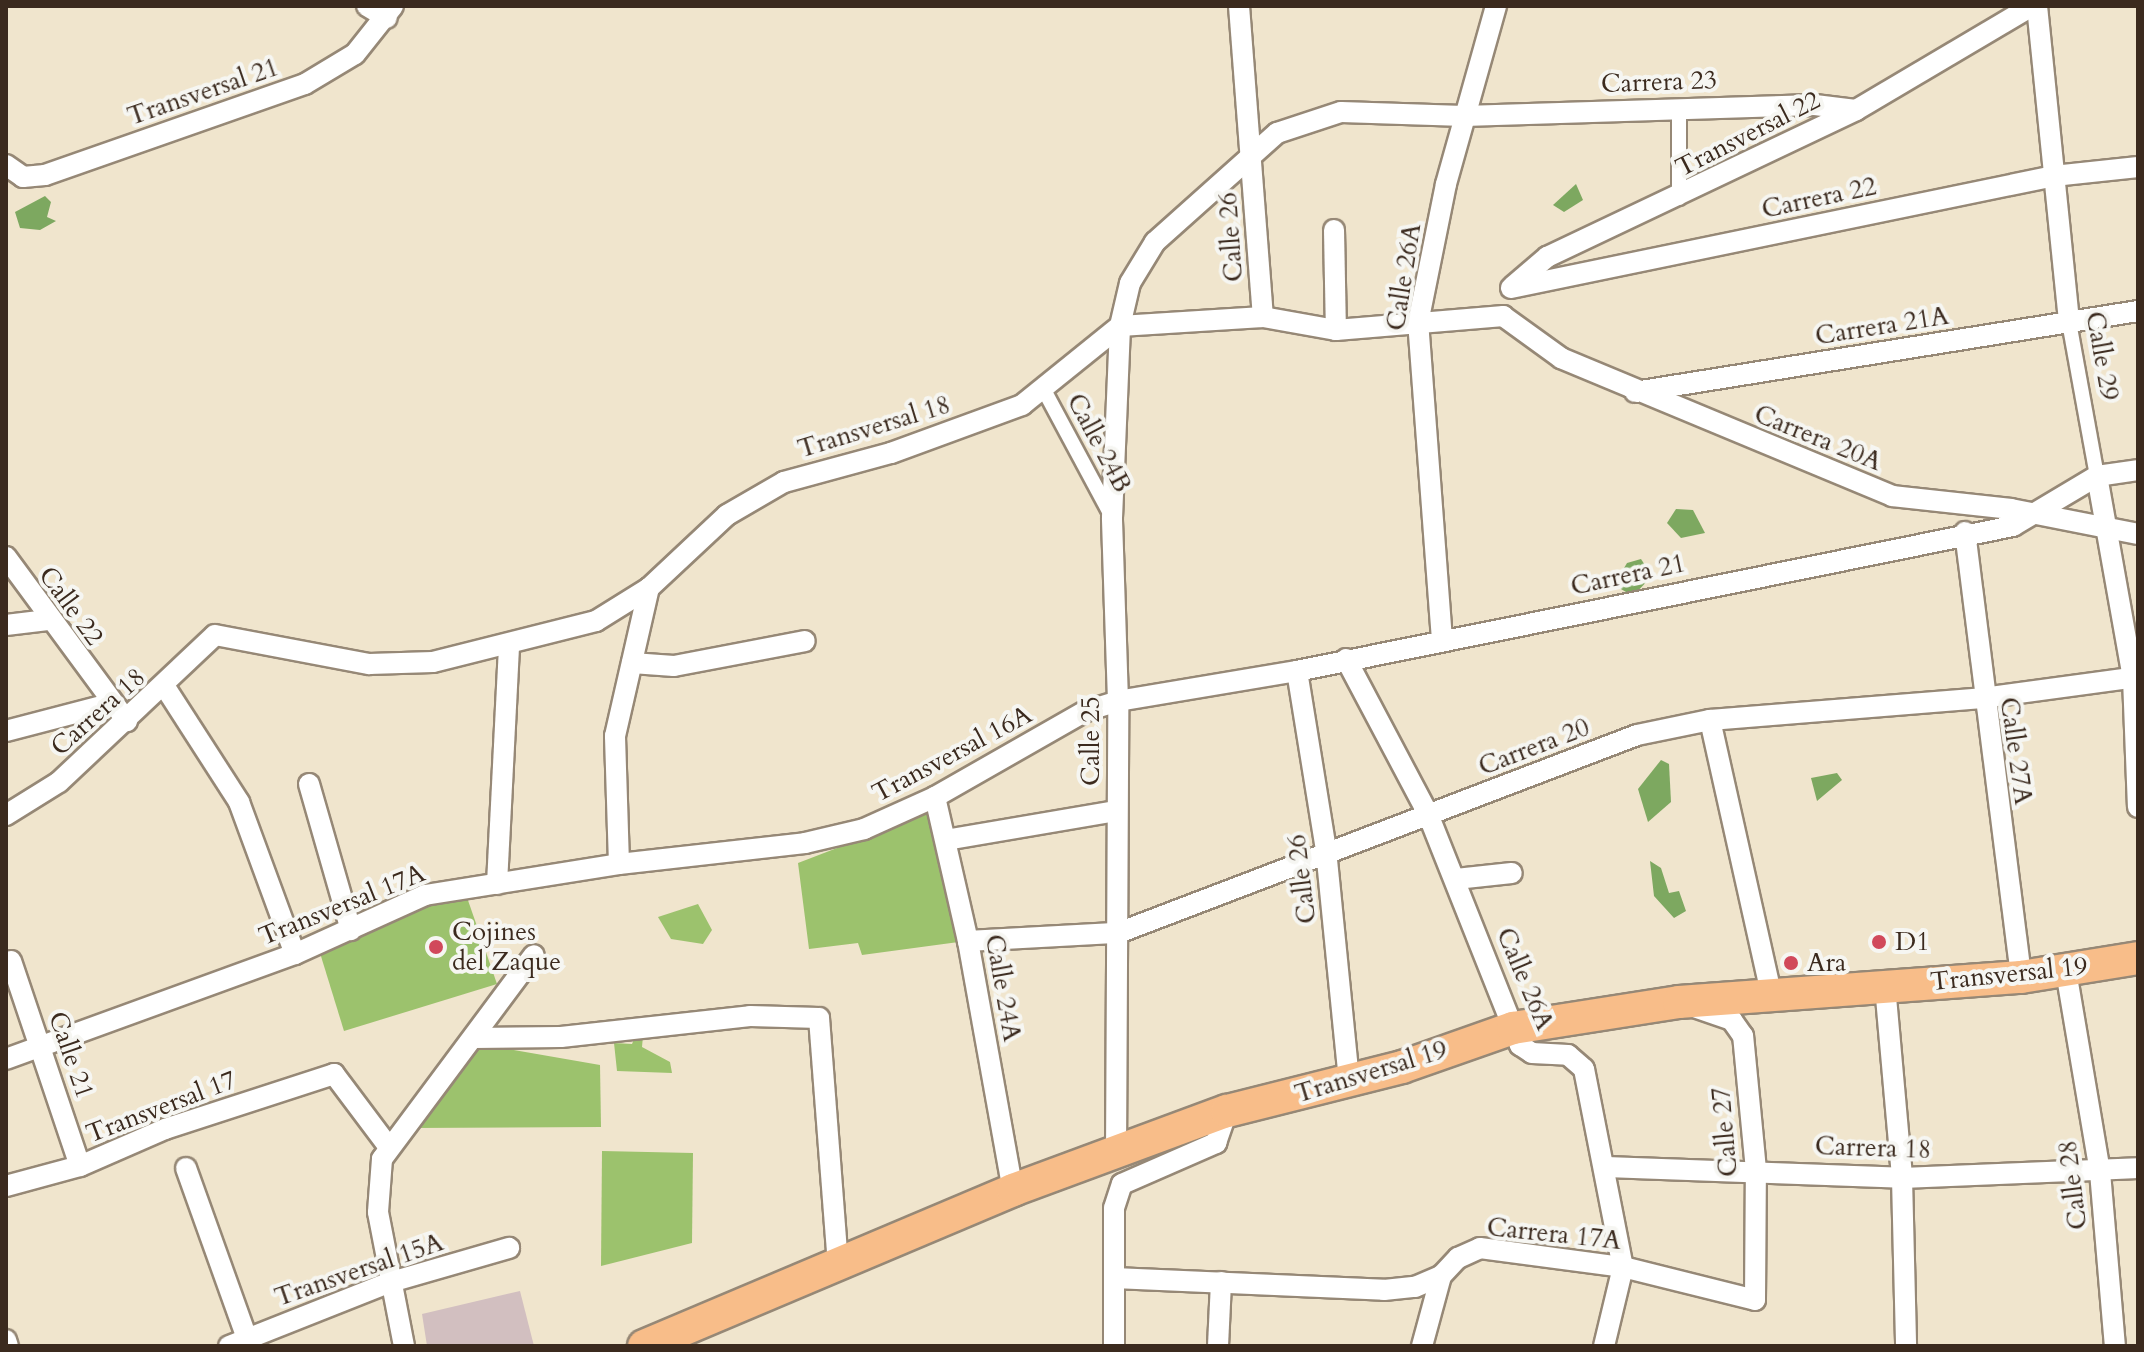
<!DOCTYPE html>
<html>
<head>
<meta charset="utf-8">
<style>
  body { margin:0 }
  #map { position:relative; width:2144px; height:1352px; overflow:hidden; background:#f0e5cd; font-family:Cardo,serif }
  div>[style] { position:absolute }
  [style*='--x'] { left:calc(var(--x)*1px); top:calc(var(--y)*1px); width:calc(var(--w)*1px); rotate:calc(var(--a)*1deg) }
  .industrial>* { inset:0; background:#d2bfc0 }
  .green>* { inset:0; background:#9cc26d }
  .forest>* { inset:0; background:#7da860 }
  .roads { filter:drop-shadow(2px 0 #968876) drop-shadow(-2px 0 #968876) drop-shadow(0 2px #968876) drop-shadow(0 -2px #968876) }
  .pedestrian>* { height:14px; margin:-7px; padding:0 7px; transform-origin:7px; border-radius:7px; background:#fff }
  .minor>* { height:20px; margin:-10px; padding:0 10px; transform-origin:10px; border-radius:10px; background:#fff }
  .primary>* { height:32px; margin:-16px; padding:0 16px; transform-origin:16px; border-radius:16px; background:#f8bd89 }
  .dots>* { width:22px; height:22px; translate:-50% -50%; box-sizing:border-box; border:4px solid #f6f6f2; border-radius:50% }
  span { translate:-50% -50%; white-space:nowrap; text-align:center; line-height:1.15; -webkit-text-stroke:8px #f6f6f2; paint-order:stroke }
  .street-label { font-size:26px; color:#3b2a1e }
  .poi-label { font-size:26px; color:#3b2a1e }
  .left { translate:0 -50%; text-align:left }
  .frame { position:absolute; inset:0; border:8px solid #3b2a1e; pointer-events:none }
</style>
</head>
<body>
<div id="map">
  <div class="industrial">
    <i style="clip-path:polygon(520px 1291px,534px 1346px,427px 1346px,422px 1314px)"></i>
  </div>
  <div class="green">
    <i style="clip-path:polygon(936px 810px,966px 941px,862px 955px,858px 943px,809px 949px,798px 863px)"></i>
    <i style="clip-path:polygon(462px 883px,497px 984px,344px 1031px,316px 940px)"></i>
    <i style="clip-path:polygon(698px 904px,712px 930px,703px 944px,671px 939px,658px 917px)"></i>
    <i style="clip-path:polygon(643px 1036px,642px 1047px,670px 1062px,672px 1073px,617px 1071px,614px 1043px,632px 1044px,635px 1037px)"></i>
    <i style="clip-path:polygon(480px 1044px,600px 1065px,601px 1127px,411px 1128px)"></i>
    <i style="clip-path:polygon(602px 1151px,693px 1153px,692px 1243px,601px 1266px)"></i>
  </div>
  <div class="forest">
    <i style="clip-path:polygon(1576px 184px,1583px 200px,1564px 212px,1553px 205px)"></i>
    <i style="clip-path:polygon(45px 196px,51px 202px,47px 217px,56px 221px,40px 230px,20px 228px,15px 212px)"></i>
    <i style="clip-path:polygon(1676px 509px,1693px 510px,1705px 533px,1681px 538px,1667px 523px)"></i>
    <i style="clip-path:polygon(1641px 559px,1652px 576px,1633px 596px,1614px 585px,1627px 563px)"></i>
    <i style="clip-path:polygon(1661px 760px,1669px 764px,1671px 802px,1648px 822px,1638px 789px)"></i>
    <i style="clip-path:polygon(1837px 773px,1842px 780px,1817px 801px,1811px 778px)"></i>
    <i style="clip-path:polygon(1650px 861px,1661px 868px,1669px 893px,1679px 891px,1686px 911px,1674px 918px,1654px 896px)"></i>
  </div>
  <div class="roads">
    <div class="pedestrian">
      <i style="--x:1679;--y:198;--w:91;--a:-90"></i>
      <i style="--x:2069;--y:322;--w:157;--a:79.7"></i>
      <i style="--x:1044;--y:390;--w:144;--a:61.8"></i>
    </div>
    <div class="minor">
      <i style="--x:367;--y:6;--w:23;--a:31"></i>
      <i style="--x:1239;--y:6;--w:312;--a:85.6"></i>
      <i style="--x:2037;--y:6;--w:318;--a:84.2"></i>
      <i style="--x:6;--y:165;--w:21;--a:35"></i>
      <i style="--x:23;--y:177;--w:22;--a:-5"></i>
      <i style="--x:45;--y:175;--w:275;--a:-19.3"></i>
      <i style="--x:305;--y:84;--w:58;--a:-31"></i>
      <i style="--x:355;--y:54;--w:61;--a:-51.6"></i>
      <i style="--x:1334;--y:230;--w:100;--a:88.9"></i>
      <i style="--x:1513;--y:286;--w:45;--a:-40.5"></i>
      <i style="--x:1547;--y:257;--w:342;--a:-25.4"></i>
      <i style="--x:1856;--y:110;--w:204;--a:-30.6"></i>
      <i style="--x:1511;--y:288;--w:554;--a:-11.65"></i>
      <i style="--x:2054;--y:176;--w:84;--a:-6.1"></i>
      <i style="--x:1503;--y:316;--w:72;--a:35.9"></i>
      <i style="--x:1561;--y:358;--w:359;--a:22.6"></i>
      <i style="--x:1892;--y:496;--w:120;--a:6.2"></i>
      <i style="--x:2011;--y:509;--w:129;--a:11.1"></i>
      <i style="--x:1120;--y:326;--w:143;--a:-3.6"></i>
      <i style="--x:1263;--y:317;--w:74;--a:10.1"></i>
      <i style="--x:1336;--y:330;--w:168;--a:-4.8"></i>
      <i style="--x:1635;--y:392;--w:509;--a:-9.15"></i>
      <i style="--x:2097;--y:476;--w:205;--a:79.9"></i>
      <i style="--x:2133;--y:678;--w:129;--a:87.8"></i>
      <i style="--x:1965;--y:532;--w:449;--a:82.8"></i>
      <i style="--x:6;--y:557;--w:204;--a:53.6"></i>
      <i style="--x:6;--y:625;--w:42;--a:-6.8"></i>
      <i style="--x:1442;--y:640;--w:318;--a:-94.3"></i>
      <i style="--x:1418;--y:323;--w:142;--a:-78.6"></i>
      <i style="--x:1446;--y:184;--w:185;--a:-74.3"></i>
      <i style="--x:1346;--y:659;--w:175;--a:62.1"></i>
      <i style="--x:1428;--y:814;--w:249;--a:68.3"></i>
      <i style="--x:1520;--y:1045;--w:14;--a:34"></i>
      <i style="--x:1532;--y:1053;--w:36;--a:3"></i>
      <i style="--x:1568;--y:1055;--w:21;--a:41"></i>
      <i style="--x:1584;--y:1069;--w:202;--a:78.9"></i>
      <i style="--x:1623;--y:1267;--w:81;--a:103.5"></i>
      <i style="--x:632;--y:663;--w:42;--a:4.1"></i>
      <i style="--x:674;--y:666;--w:133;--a:-10.8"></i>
      <i style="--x:1297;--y:671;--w:181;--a:80.8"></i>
      <i style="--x:1326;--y:850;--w:233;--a:84.3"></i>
      <i style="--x:165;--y:687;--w:137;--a:57.2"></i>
      <i style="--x:239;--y:802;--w:162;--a:69.8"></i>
      <i style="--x:1710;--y:720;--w:281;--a:77.4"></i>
      <i style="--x:6;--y:731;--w:107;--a:-14.6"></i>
      <i style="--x:309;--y:784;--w:152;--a:74"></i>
      <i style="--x:935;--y:797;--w:148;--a:77.1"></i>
      <i style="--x:968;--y:941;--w:253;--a:79.8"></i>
      <i style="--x:6;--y:815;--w:62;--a:-31.9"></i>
      <i style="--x:59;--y:782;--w:214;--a:-43.3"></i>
      <i style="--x:215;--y:635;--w:157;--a:10.7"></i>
      <i style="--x:369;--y:664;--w:64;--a:-1.8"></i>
      <i style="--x:433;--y:662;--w:168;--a:-14.1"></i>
      <i style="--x:596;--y:621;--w:62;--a:-31.9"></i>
      <i style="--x:649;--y:588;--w:107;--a:-43.1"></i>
      <i style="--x:727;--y:515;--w:66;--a:-30.1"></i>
      <i style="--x:784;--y:482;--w:111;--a:-15.2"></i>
      <i style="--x:891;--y:453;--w:140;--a:-20.1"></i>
      <i style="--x:1022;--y:405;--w:126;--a:-38.9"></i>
      <i style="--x:946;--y:840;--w:172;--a:-9.7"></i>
      <i style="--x:619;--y:864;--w:128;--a:-91.8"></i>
      <i style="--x:615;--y:736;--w:152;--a:-77.1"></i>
      <i style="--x:1456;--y:879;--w:56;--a:-6.1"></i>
      <i style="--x:497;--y:884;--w:239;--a:-87.1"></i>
      <i style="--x:968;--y:941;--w:150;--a:-3.1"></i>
      <i style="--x:1118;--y:933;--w:555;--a:-20.88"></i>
      <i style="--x:1637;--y:735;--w:75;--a:-11.6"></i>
      <i style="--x:1710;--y:720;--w:273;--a:-4.6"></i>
      <i style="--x:1982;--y:698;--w:157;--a:-7.7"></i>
      <i style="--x:11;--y:961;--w:216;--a:71.4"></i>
      <i style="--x:2066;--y:971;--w:204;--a:80.4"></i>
      <i style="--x:2100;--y:1172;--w:175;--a:85.1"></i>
      <i style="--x:1885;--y:986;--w:193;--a:84.9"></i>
      <i style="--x:1902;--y:1178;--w:168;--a:88.6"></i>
      <i style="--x:474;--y:1038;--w:87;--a:-0.7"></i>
      <i style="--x:561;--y:1037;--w:190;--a:-6.3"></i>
      <i style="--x:750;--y:1016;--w:69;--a:1.7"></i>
      <i style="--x:819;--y:1018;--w:247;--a:85.6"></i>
      <i style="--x:6;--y:1059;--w:307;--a:-20"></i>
      <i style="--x:295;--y:954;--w:143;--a:-24.4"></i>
      <i style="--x:425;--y:895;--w:196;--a:-9.1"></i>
      <i style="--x:619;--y:864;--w:187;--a:-6.4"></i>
      <i style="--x:805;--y:843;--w:61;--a:-13.3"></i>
      <i style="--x:864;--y:829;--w:78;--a:-24.3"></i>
      <i style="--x:935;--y:797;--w:174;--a:-29.7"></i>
      <i style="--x:1086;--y:711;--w:34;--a:-17"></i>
      <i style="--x:1118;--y:701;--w:181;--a:-9.5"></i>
      <i style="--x:1297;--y:671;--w:731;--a:-11.45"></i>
      <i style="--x:2013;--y:526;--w:98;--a:-30.8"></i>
      <i style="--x:2097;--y:476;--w:41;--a:-8.3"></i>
      <i style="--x:1116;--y:1156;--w:455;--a:-89.7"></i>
      <i style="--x:1118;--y:701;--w:183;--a:-91.9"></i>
      <i style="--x:1112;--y:518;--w:192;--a:-87.6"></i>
      <i style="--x:1120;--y:326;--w:44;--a:-76.9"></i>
      <i style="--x:1130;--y:283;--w:48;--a:-58.6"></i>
      <i style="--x:1155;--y:242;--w:164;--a:-41.8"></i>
      <i style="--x:1277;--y:133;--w:67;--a:-18.2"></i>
      <i style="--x:1341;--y:112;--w:123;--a:1.9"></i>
      <i style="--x:1464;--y:116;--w:351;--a:-1.8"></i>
      <i style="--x:1815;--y:105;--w:41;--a:7"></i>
      <i style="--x:1606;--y:1167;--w:296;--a:2.1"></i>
      <i style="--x:1902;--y:1178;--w:236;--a:-2.4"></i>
      <i style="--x:186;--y:1168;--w:181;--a:70.3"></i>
      <i style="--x:6;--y:1186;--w:77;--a:-15.1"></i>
      <i style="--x:80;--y:1166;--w:93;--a:-23.5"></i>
      <i style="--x:165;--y:1129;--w:178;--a:-18"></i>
      <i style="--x:334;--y:1074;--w:90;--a:53.1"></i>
      <i style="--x:1114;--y:1278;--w:270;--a:2.5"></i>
      <i style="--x:1384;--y:1290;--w:31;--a:-6"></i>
      <i style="--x:1415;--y:1287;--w:28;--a:-23"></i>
      <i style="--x:1441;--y:1276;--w:25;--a:-47"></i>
      <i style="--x:1458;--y:1258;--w:24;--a:-24"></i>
      <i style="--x:1480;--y:1248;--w:144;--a:7.6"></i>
      <i style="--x:1623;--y:1267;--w:136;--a:14"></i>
      <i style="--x:1755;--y:1300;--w:130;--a:-89.6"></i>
      <i style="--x:1756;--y:1170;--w:135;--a:-95.5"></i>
      <i style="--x:1743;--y:1036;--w:19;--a:-125"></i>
      <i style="--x:1732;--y:1020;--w:40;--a:-161.1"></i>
      <i style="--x:6;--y:1340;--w:6;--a:72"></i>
      <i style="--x:229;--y:1346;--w:174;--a:-21.6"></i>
      <i style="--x:391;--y:1282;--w:123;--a:-16.1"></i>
      <i style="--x:404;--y:1346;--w:136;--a:-101"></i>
      <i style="--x:378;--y:1212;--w:53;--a:-85.7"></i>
      <i style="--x:382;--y:1159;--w:254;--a:-53.3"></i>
      <i style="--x:1114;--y:1346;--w:138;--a:-90"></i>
      <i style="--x:1114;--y:1208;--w:25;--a:-72"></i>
      <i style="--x:1122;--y:1184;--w:103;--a:-23.6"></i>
      <i style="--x:1216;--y:1143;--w:34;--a:-71"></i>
      <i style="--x:1218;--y:1346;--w:64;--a:-87.3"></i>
      <i style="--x:1422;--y:1346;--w:73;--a:-74.8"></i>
    </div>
    <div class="primary">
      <i style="--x:644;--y:1346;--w:401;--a:-22.9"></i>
      <i style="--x:1013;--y:1190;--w:228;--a:-20.3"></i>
      <i style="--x:1227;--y:1111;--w:180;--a:-14.1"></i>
      <i style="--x:1402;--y:1067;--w:118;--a:-19.4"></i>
      <i style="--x:1513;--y:1028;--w:168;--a:-8.9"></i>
      <i style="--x:1679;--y:1002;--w:343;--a:-4.2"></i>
      <i style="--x:2021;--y:977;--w:119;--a:-9.2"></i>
    </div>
  </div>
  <div class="dots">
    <i style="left:1879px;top:942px;background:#d1495b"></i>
    <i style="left:436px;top:947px;background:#d1495b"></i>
    <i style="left:1791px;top:963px;background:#d1495b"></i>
  </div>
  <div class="street-label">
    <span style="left:1659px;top:82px;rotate:-2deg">Carrera 23</span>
    <span style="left:203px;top:92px;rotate:-19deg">Transversal 21</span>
    <span style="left:1748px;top:134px;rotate:-27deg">Transversal 22</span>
    <span style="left:1819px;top:198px;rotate:-12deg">Carrera 22</span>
    <span style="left:1231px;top:237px;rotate:-94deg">Calle 26</span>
    <span style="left:1404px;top:277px;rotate:-81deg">Calle 26A</span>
    <span style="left:1882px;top:326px;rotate:-9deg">Carrera 21A</span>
    <span style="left:2102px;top:356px;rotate:80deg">Calle 29</span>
    <span style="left:874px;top:427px;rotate:-17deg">Transversal 18</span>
    <span style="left:1818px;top:438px;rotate:22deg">Carrera 20A</span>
    <span style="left:1099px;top:443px;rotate:62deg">Calle 24B</span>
    <span style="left:1628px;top:575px;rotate:-12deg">Carrera 21</span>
    <span style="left:71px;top:606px;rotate:54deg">Calle 22</span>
    <span style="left:98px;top:712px;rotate:-42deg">Carrera 18</span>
    <span style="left:1091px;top:741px;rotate:-90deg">Calle 25</span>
    <span style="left:1534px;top:747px;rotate:-21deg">Carrera 20</span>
    <span style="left:2016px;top:751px;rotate:82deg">Calle 27A</span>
    <span style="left:952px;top:754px;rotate:-28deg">Transversal 16A</span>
    <span style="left:1302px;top:879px;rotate:-97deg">Calle 26</span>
    <span style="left:342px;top:905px;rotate:-22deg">Transversal 17A</span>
    <span style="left:2009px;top:974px;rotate:-6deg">Transversal 19</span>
    <span style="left:1525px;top:979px;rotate:67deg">Calle 26A</span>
    <span style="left:1003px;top:988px;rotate:80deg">Calle 24A</span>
    <span style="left:71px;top:1055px;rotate:71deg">Calle 21</span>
    <span style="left:1371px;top:1072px;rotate:-17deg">Transversal 19</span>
    <span style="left:161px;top:1107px;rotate:-21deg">Transversal 17</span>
    <span style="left:1725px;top:1132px;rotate:-95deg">Calle 27</span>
    <span style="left:1873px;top:1148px;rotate:2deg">Carrera 18</span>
    <span style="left:2073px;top:1185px;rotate:-97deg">Calle 28</span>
    <span style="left:1554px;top:1234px;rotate:6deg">Carrera 17A</span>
    <span style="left:359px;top:1270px;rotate:-19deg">Transversal 15A</span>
  </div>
  <div class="poi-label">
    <span class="left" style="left:452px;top:947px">Cojines<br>del Zaque</span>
    <span class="left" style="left:1895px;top:942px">D1</span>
    <span class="left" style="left:1807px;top:963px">Ara</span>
  </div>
  <div class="frame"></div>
</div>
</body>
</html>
